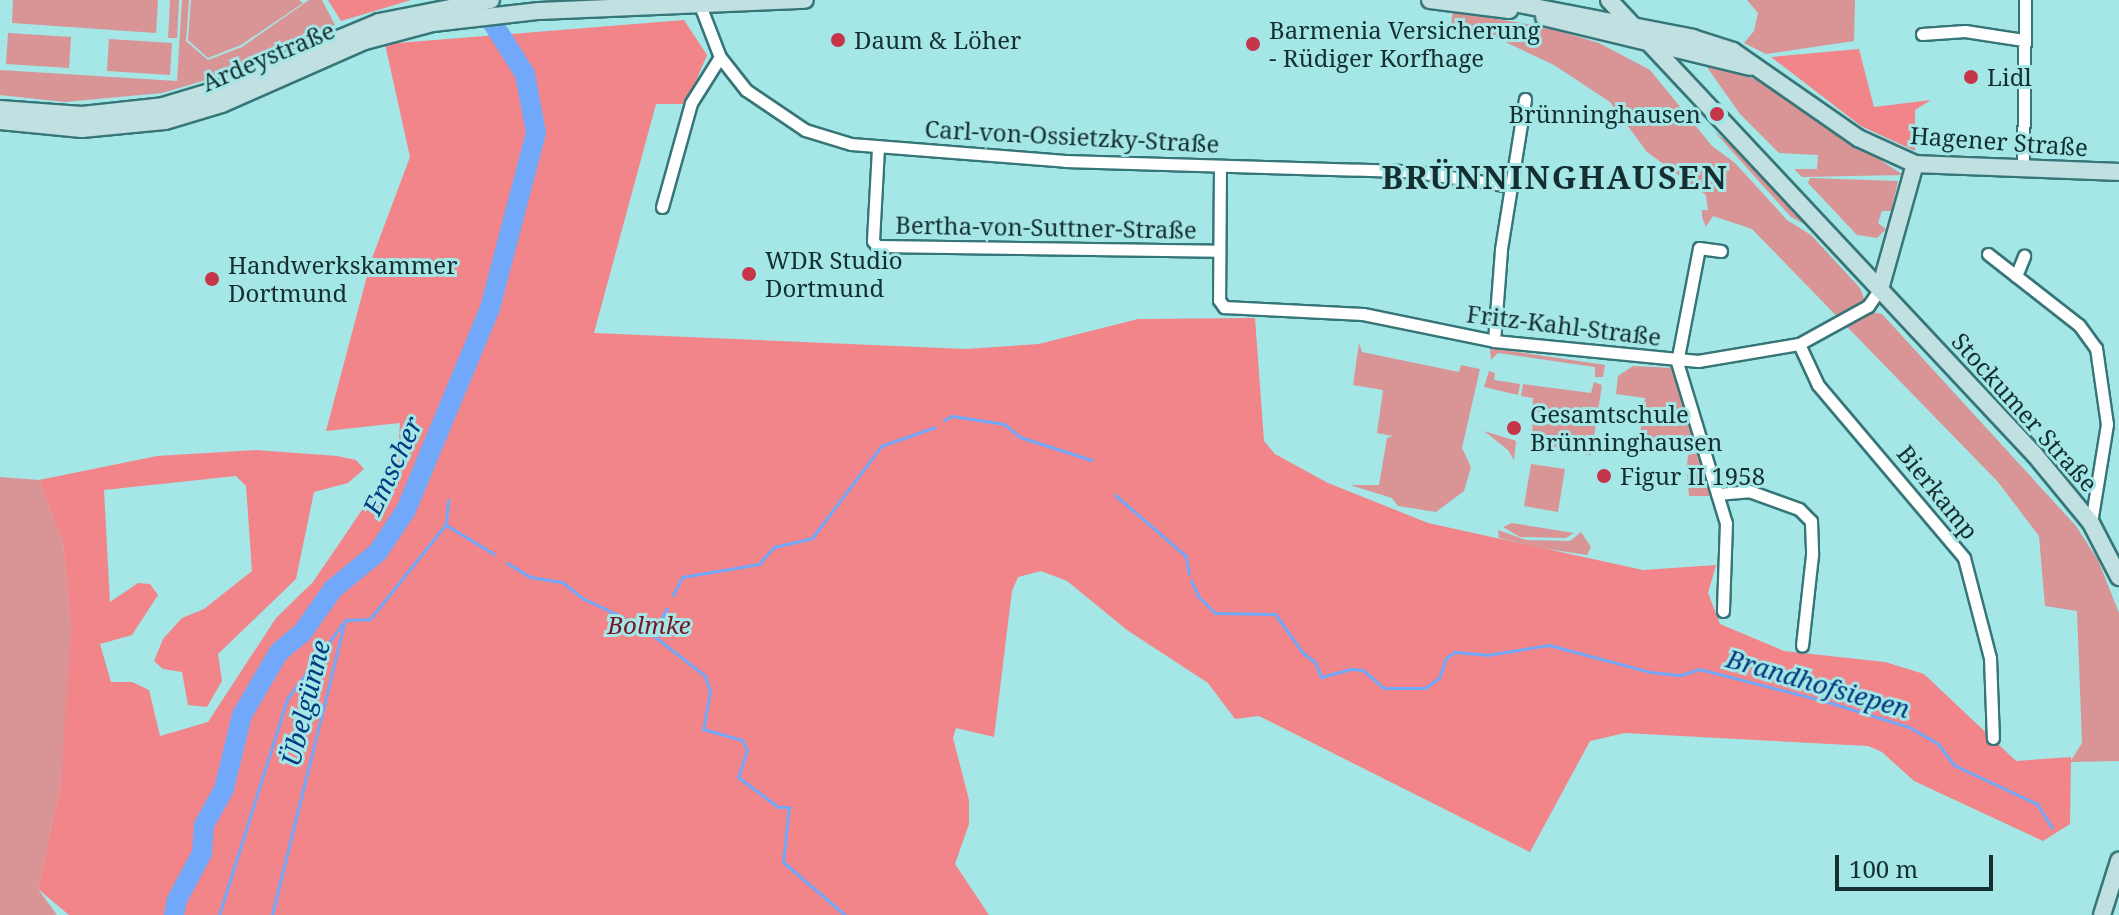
<!DOCTYPE html>
<html>
<head>
<meta charset="utf-8">
<style>
  body { margin:0 }
  #map { position:relative; width:2119px; height:915px; overflow:hidden; background:#a5e6e7; font-family:"Noto Serif",serif }
  div>[style] { position:absolute }
  [style*='--x'] { left:calc(var(--x)*1px); top:calc(var(--y)*1px); width:calc(var(--w)*1px); rotate:calc(var(--a)*1deg) }
  .green>* { inset:0; background:#d99495 }
  .forest>* { inset:0; background:#f1858a }
  .stream>* { height:3px; margin:-1.5px; padding:0 1.5px; transform-origin:1.5px; border-radius:1.5px; background:#72a8f9 }
  .river>* { height:20px; margin:-10px; padding:0 10px; transform-origin:10px; border-radius:10px; background:#72a8f9 }
  .roads { filter:drop-shadow(2px 0 #377678) drop-shadow(-2px 0 #377678) drop-shadow(0 2px #377678) drop-shadow(0 -2px #377678) }
  .street>* { height:11px; margin:-5.5px; padding:0 5.5px; transform-origin:5.5px; border-radius:5.5px; background:#fff }
  .secondary>* { height:16px; margin:-8px; padding:0 8px; transform-origin:8px; border-radius:8px; background:#c1e0e1 }
  .dots>* { width:22px; height:22px; translate:-50% -50%; box-sizing:border-box; border:4px solid #a5e6e7; border-radius:50% }
  span { translate:-50% -50%; white-space:nowrap; text-align:center; line-height:1.15; -webkit-text-stroke:6px #a5e6e7; paint-order:stroke }
  .poi-label { font-size:24px; color:#152f30 }
  .left { translate:0 -50%; text-align:left }
  .right { translate:-100% -50%; text-align:right }
  .street-label { font-size:24px; color:#152f30 }
  .park-label { font-size:24px; color:#771726; font-style:italic }
  .water-label { font-size:26px; color:#033a80; font-style:italic }
  .district-label { font-size:32px; color:#152f30; font-weight:700; letter-spacing:2px }
  .scale { position:absolute; left:1835px; top:855px; width:158px; height:36px; box-sizing:border-box; border:4px solid #152f30; border-top:0; padding-left:10px; font-size:24px; line-height:28px; white-space:nowrap; color:#152f30; -webkit-text-stroke:6px #a5e6e7; paint-order:stroke }
</style>
</head>
<body>
<div id="map">
  <div class="green">
    <i style="clip-path:polygon(13px 0,158px 0,156px 33px,12px 23px)"></i>
    <i style="clip-path:polygon(170px 0,179px 0,177px 38px,168px 38px)"></i>
    <i style="clip-path:polygon(182px 0,189px 0,186px 41px,208px 60px,242px 47px,309px 0,322px 0,335px 25px,213px 78px,162px 93px,65px 102px,0 95px,0 70px,177px 81px)"></i>
    <i style="clip-path:polygon(191px 0,299px 0,303px 3px,241px 45px,208px 58px,188px 40px)"></i>
    <i style="clip-path:polygon(1747px 0,1855px 0,1854px 41px,1766px 54px,1744px 43px,1754px 31px,1758px 13px)"></i>
    <i style="clip-path:polygon(1453px 12px,1546px 27px,1599px 43px,1650px 70px,1712px 146px,1735px 163px,1787px 220px,1811px 235px,1860px 288px,1869px 312px,1882px 314px,2076px 526px,2098px 560px,2119px 613px,2119px 761px,2070px 762px,2082px 743px,2077px 611px,2045px 606px,2039px 536px,1998px 482px,1752px 229px,1713px 216px,1706px 227px,1702px 217px,1702px 210px,1708px 210px,1706px 195px,1647px 152px,1610px 102px,1554px 65px,1471px 26px,1451px 24px)"></i>
    <i style="clip-path:polygon(8px 33px,71px 37px,69px 68px,6px 64px)"></i>
    <i style="clip-path:polygon(109px 39px,172px 43px,170px 75px,107px 71px)"></i>
    <i style="clip-path:polygon(1702px 60px,1763px 82px,1903px 175px,1802px 177px,1794px 169px,1817px 169px,1818px 155px,1779px 153px,1740px 114px)"></i>
    <i style="clip-path:polygon(1714px 131px,1747px 158px,1814px 229px,1791px 217px)"></i>
    <i style="clip-path:polygon(1810px 178px,1898px 181px,1891px 211px,1882px 211px,1878px 223px,1886px 229px,1877px 238px,1857px 235px,1808px 183px)"></i>
    <i style="clip-path:polygon(1359px 343px,1362px 352px,1459px 372px,1461px 365px,1480px 369px,1462px 448px,1471px 467px,1464px 491px,1436px 512px,1398px 506px,1392px 498px,1350px 485px,1379px 485px,1387px 438px,1393px 436px,1377px 433px,1383px 390px,1353px 385px)"></i>
    <i style="clip-path:polygon(1490px 348px,1605px 365px,1603px 377px,1595px 377px,1595px 367px,1498px 353px,1491px 360px)"></i>
    <i style="clip-path:polygon(1633px 366px,1673px 368px,1693px 429px,1687px 445px,1639px 442px,1645px 398px,1616px 394px,1618px 376px)"></i>
    <i style="clip-path:polygon(1489px 371px,1495px 373px,1494px 380px,1520px 384px,1518px 395px,1484px 387px)"></i>
    <i style="clip-path:polygon(1594px 382px,1602px 385px,1591px 455px,1532px 445px,1533px 398px,1521px 396px,1523px 384px,1591px 393px)"></i>
    <i style="clip-path:polygon(1484px 431px,1516px 441px,1514px 460px,1508px 450px)"></i>
    <i style="clip-path:polygon(1700px 453px,1714px 496px,1689px 496px,1687px 474px,1693px 474px,1694px 468px,1687px 465px,1688px 455px)"></i>
    <i style="clip-path:polygon(1531px 464px,1565px 469px,1558px 512px,1524px 506px)"></i>
    <i style="clip-path:polygon(0 477px,39px 480px,63px 544px,71px 631px,69px 706px,61px 782px,38px 889px,57px 915px,0 915px)"></i>
    <i style="clip-path:polygon(1512px 523px,1574px 533px,1566px 538px,1520px 537px,1503px 527px)"></i>
    <i style="clip-path:polygon(1498px 530px,1526px 540px,1570px 541px,1581px 532px,1591px 547px,1587px 555px,1541px 548px,1499px 538px)"></i>
  </div>
  <div class="forest">
    <i style="clip-path:polygon(328px 0,411px 0,341px 21px)"></i>
    <i style="clip-path:polygon(684px 20px,707px 55px,686px 104px,656px 104px,594px 333px,966px 349px,1039px 344px,1138px 319px,1255px 318px,1264px 441px,1275px 454px,1328px 483px,1428px 523px,1643px 570px,1716px 565px,1708px 593px,1720px 624px,1784px 651px,1885px 662px,1924px 674px,2016px 761px,2071px 757px,2070px 824px,2043px 841px,1914px 781px,1882px 752px,1868px 746px,1625px 733px,1590px 741px,1530px 852px,1259px 716px,1235px 719px,1208px 683px,1127px 630px,1067px 581px,1041px 571px,1018px 577px,1012px 591px,994px 737px,956px 728px,953px 738px,969px 800px,969px 824px,955px 864px,989px 915px,69px 915px,38px 889px,61px 782px,71px 631px,63px 544px,39px 480px,157px 456px,256px 450px,337px 456px,356px 460px,364px 469px,348px 483px,314px 492px,296px 579px,218px 654px,222px 681px,207px 707px,188px 705px,182px 672px,163px 669px,154px 661px,163px 639px,182px 618px,204px 609px,252px 571px,246px 486px,236px 476px,104px 490px,110px 602px,138px 583px,150px 584px,158px 595px,132px 635px,100px 644px,111px 682px,132px 682px,149px 690px,160px 736px,208px 722px,276px 618px,313px 582px,398px 457px,400px 423px,326px 431px,371px 261px,410px 157px,385px 44px)"></i>
    <i style="clip-path:polygon(1859px 49px,1874px 107px,1931px 100px,1915px 110px,1915px 151px,1861px 126px,1771px 57px)"></i>
  </div>
  <div class="stream">
    <i style="--x:944;--y:420;--w:9;--a:-27"></i>
    <i style="--x:952;--y:416;--w:53;--a:8.7"></i>
    <i style="--x:1004;--y:424;--w:21;--a:39"></i>
    <i style="--x:1020;--y:437;--w:75;--a:17.9"></i>
    <i style="--x:1115;--y:495;--w:94;--a:40.7"></i>
    <i style="--x:1186;--y:556;--w:18;--a:81"></i>
    <i style="--x:446;--y:525;--w:56;--a:31.1"></i>
    <i style="--x:507;--y:563;--w:27;--a:31"></i>
    <i style="--x:530;--y:577;--w:32;--a:9"></i>
    <i style="--x:562;--y:582;--w:28;--a:38"></i>
    <i style="--x:584;--y:599;--w:43;--a:24.8"></i>
    <i style="--x:1191;--y:580;--w:17;--a:66"></i>
    <i style="--x:1198;--y:596;--w:24;--a:45"></i>
    <i style="--x:1215;--y:613;--w:60;--a:1"></i>
    <i style="--x:1275;--y:614;--w:48;--a:54.3"></i>
    <i style="--x:1303;--y:653;--w:15;--a:37"></i>
    <i style="--x:1315;--y:662;--w:16;--a:68"></i>
    <i style="--x:1321;--y:677;--w:31;--a:-15"></i>
    <i style="--x:1351;--y:669;--w:12;--a:5"></i>
    <i style="--x:1363;--y:670;--w:28;--a:41"></i>
    <i style="--x:1384;--y:688;--w:41;--a:0"></i>
    <i style="--x:1425;--y:688;--w:17;--a:-36"></i>
    <i style="--x:1439;--y:678;--w:21;--a:-71"></i>
    <i style="--x:1446;--y:658;--w:11;--a:-34"></i>
    <i style="--x:1455;--y:652;--w:32;--a:5"></i>
    <i style="--x:1487;--y:655;--w:63;--a:-9.2"></i>
    <i style="--x:1549;--y:645;--w:105;--a:15"></i>
    <i style="--x:1650;--y:672;--w:31;--a:6"></i>
    <i style="--x:1681;--y:675;--w:19;--a:-18"></i>
    <i style="--x:1699;--y:669;--w:133;--a:14.3"></i>
    <i style="--x:1828;--y:702;--w:85;--a:17.2"></i>
    <i style="--x:1909;--y:727;--w:34;--a:30"></i>
    <i style="--x:1938;--y:744;--w:26;--a:53"></i>
    <i style="--x:1954;--y:765;--w:92;--a:25.2"></i>
    <i style="--x:2037;--y:804;--w:28;--a:58"></i>
    <i style="--x:673;--y:595;--w:20;--a:-63"></i>
    <i style="--x:682;--y:577;--w:78;--a:-9.6"></i>
    <i style="--x:759;--y:564;--w:23;--a:-49"></i>
    <i style="--x:774;--y:547;--w:39;--a:-13"></i>
    <i style="--x:812;--y:538;--w:115;--a:-53.1"></i>
    <i style="--x:881;--y:446;--w:57;--a:-19.4"></i>
    <i style="--x:636;--y:622;--w:88;--a:38"></i>
    <i style="--x:705;--y:676;--w:16;--a:72"></i>
    <i style="--x:710;--y:691;--w:39;--a:100"></i>
    <i style="--x:703;--y:729;--w:41;--a:15.8"></i>
    <i style="--x:742;--y:740;--w:11;--a:63"></i>
    <i style="--x:747;--y:750;--w:28;--a:108"></i>
    <i style="--x:738;--y:777;--w:50;--a:36.9"></i>
    <i style="--x:778;--y:807;--w:11;--a:0"></i>
    <i style="--x:789;--y:807;--w:55;--a:96.2"></i>
    <i style="--x:783;--y:862;--w:82;--a:40.5"></i>
    <i style="--x:653;--y:635;--w:30;--a:-63"></i>
    <i style="--x:219;--y:915;--w:226;--a:-72.5"></i>
    <i style="--x:287;--y:699;--w:94;--a:-53.6"></i>
    <i style="--x:272;--y:915;--w:304;--a:-76.1"></i>
    <i style="--x:345;--y:620;--w:25;--a:-2"></i>
    <i style="--x:370;--y:619;--w:122;--a:-51.3"></i>
    <i style="--x:446;--y:524;--w:24;--a:-85"></i>
  </div>
  <div class="river">
    <i style="--x:174;--y:915;--w:15;--a:-79"></i>
    <i style="--x:177;--y:900;--w:53;--a:-62"></i>
    <i style="--x:202;--y:853;--w:28;--a:-86"></i>
    <i style="--x:204;--y:825;--w:41;--a:-60.9"></i>
    <i style="--x:224;--y:789;--w:76;--a:-76.3"></i>
    <i style="--x:242;--y:715;--w:73;--a:-59.6"></i>
    <i style="--x:279;--y:652;--w:30;--a:-40"></i>
    <i style="--x:302;--y:633;--w:54;--a:-54.8"></i>
    <i style="--x:333;--y:589;--w:58;--a:-39.4"></i>
    <i style="--x:378;--y:552;--w:50;--a:-56.3"></i>
    <i style="--x:406;--y:510;--w:219;--a:-67.4"></i>
    <i style="--x:490;--y:308;--w:181;--a:-75.3"></i>
    <i style="--x:536;--y:133;--w:60;--a:-100.6"></i>
    <i style="--x:525;--y:74;--w:84;--a:-122.4"></i>
  </div>
  <div class="roads">
    <div class="street">
      <i style="--x:698;--y:0;--w:61;--a:68.9"></i>
      <i style="--x:720;--y:57;--w:42;--a:51.8"></i>
      <i style="--x:746;--y:90;--w:71;--a:34.1"></i>
      <i style="--x:805;--y:130;--w:48;--a:16.9"></i>
      <i style="--x:851;--y:144;--w:215;--a:4.5"></i>
      <i style="--x:1065;--y:161;--w:345;--a:1.7"></i>
      <i style="--x:1410;--y:171;--w:102;--a:8.4"></i>
      <i style="--x:1922;--y:34;--w:43;--a:-4"></i>
      <i style="--x:1965;--y:31;--w:59;--a:8.8"></i>
      <i style="--x:878;--y:148;--w:93;--a:93.1"></i>
      <i style="--x:873;--y:241;--w:6;--a:51"></i>
      <i style="--x:877;--y:246;--w:341;--a:0.8"></i>
      <i style="--x:1220;--y:166;--w:134;--a:90.4"></i>
      <i style="--x:1219;--y:300;--w:9;--a:54"></i>
      <i style="--x:1224;--y:307;--w:139;--a:2.9"></i>
      <i style="--x:1363;--y:314;--w:134;--a:11.6"></i>
      <i style="--x:1494;--y:341;--w:205;--a:5.6"></i>
      <i style="--x:1698;--y:361;--w:102;--a:-9.6"></i>
      <i style="--x:1799;--y:344;--w:79;--a:-28.8"></i>
      <i style="--x:1868;--y:306;--w:21;--a:-55"></i>
      <i style="--x:2023;--y:169;--w:169;--a:-89.3"></i>
      <i style="--x:662;--y:207;--w:108;--a:-74.4"></i>
      <i style="--x:691;--y:103;--w:54;--a:-57.8"></i>
      <i style="--x:1721;--y:251;--w:22;--a:-172"></i>
      <i style="--x:1699;--y:248;--w:116;--a:100.9"></i>
      <i style="--x:1677;--y:362;--w:168;--a:73.1"></i>
      <i style="--x:1726;--y:523;--w:88;--a:92"></i>
      <i style="--x:1988;--y:254;--w:115;--a:38"></i>
      <i style="--x:2079;--y:325;--w:29;--a:54"></i>
      <i style="--x:2096;--y:348;--w:77;--a:81.8"></i>
      <i style="--x:2107;--y:424;--w:100;--a:99.2"></i>
      <i style="--x:2016;--y:276;--w:22;--a:-68"></i>
      <i style="--x:1494;--y:341;--w:92;--a:-85.6"></i>
      <i style="--x:1501;--y:249;--w:152;--a:-80.9"></i>
      <i style="--x:1799;--y:344;--w:45;--a:65.1"></i>
      <i style="--x:1818;--y:385;--w:226;--a:49.8"></i>
      <i style="--x:1964;--y:558;--w:103;--a:75.4"></i>
      <i style="--x:1990;--y:658;--w:80;--a:87.9"></i>
      <i style="--x:1717;--y:494;--w:32;--a:-5"></i>
      <i style="--x:1749;--y:491;--w:53;--a:19.8"></i>
      <i style="--x:1799;--y:509;--w:17;--a:45"></i>
      <i style="--x:1811;--y:521;--w:34;--a:88"></i>
      <i style="--x:1812;--y:555;--w:91;--a:96.3"></i>
    </div>
    <div class="secondary">
      <i style="--x:1430;--y:0;--w:80;--a:7.2"></i>
      <i style="--x:1498;--y:0;--w:199;--a:11"></i>
      <i style="--x:1693;--y:38;--w:42;--a:18"></i>
      <i style="--x:1733;--y:51;--w:152;--a:34.8"></i>
      <i style="--x:1858;--y:138;--w:63;--a:24.5"></i>
      <i style="--x:1915;--y:164;--w:204;--a:2.2"></i>
      <i style="--x:1609;--y:0;--w:623;--a:46.89"></i>
      <i style="--x:2035;--y:455;--w:88;--a:50.5"></i>
      <i style="--x:2091;--y:523;--w:61;--a:62.6"></i>
      <i style="--x:1544;--y:17;--w:212;--a:13.6"></i>
      <i style="--x:0;--y:109;--w:82;--a:4.2"></i>
      <i style="--x:82;--y:115;--w:81;--a:-6.3"></i>
      <i style="--x:163;--y:106;--w:55;--a:-16.8"></i>
      <i style="--x:216;--y:90;--w:177;--a:-22.6"></i>
      <i style="--x:379;--y:22;--w:114;--a:-11.1"></i>
      <i style="--x:0;--y:121;--w:82;--a:5.6"></i>
      <i style="--x:82;--y:129;--w:83;--a:-5.5"></i>
      <i style="--x:165;--y:121;--w:59;--a:-16.6"></i>
      <i style="--x:222;--y:104;--w:156;--a:-23.8"></i>
      <i style="--x:365;--y:41;--w:70;--a:-14.8"></i>
      <i style="--x:433;--y:23;--w:107;--a:-6.5"></i>
      <i style="--x:539;--y:11;--w:266;--a:-2.4"></i>
      <i style="--x:1880;--y:289;--w:130;--a:-74.4"></i>
      <i style="--x:2102;--y:915;--w:57;--a:-72.5"></i>
    </div>
  </div>
  <div class="dots">
    <i style="left:838px;top:40px;background:#c6364a"></i>
    <i style="left:1253px;top:44px;background:#c6364a"></i>
    <i style="left:1971px;top:77px;background:#c6364a"></i>
    <i style="left:1717px;top:114px;background:#c6364a"></i>
    <i style="left:749px;top:274px;background:#c6364a"></i>
    <i style="left:212px;top:279px;background:#c6364a"></i>
    <i style="left:1514px;top:428px;background:#c6364a"></i>
    <i style="left:1604px;top:476px;background:#c6364a"></i>
  </div>
  <div class="poi-label">
    <span class="left" style="left:1269px;top:44px">Barmenia Versicherung<br>- Rüdiger Korfhage</span>
    <span class="left" style="left:854px;top:40px">Daum &amp; Löher</span>
    <span class="left" style="left:1987px;top:77px">Lidl</span>
    <span class="right" style="left:1701px;top:114px">Brünninghausen</span>
    <span class="left" style="left:765px;top:274px">WDR Studio<br>Dortmund</span>
    <span class="left" style="left:228px;top:279px">Handwerkskammer<br>Dortmund</span>
    <span class="left" style="left:1530px;top:428px">Gesamtschule<br>Brünninghausen</span>
    <span class="left" style="left:1620px;top:476px">Figur II 1958</span>
  </div>
  <div class="street-label">
    <span style="left:268px;top:56px;rotate:-23deg">Ardeystraße</span>
    <span style="left:1072px;top:136px;rotate:3deg">Carl-von-Ossietzky-Straße</span>
    <span style="left:1999px;top:141px;rotate:4deg">Hagener Straße</span>
    <span style="left:1046px;top:227px;rotate:1deg">Bertha-von-Suttner-Straße</span>
    <span style="left:1564px;top:325px;rotate:7deg">Fritz-Kahl-Straße</span>
    <span style="left:2025px;top:412px;rotate:48deg">Stockumer Straße</span>
    <span style="left:1938px;top:492px;rotate:51deg">Bierkamp</span>
  </div>
  <div class="park-label">
    <span style="left:649px;top:625px">Bolmke</span>
  </div>
  <div class="water-label">
    <span style="left:393px;top:466px;rotate:-65deg">Emscher</span>
    <span style="left:1818px;top:684px;rotate:16deg">Brandhofsiepen</span>
    <span style="left:306px;top:703px;rotate:-76deg">Übelgünne</span>
  </div>
  <div class="district-label">
    <span style="left:1555px;top:177px">BRÜNNINGHAUSEN</span>
  </div>
  <div class="scale">100 m</div>
</div>
</body>
</html>
